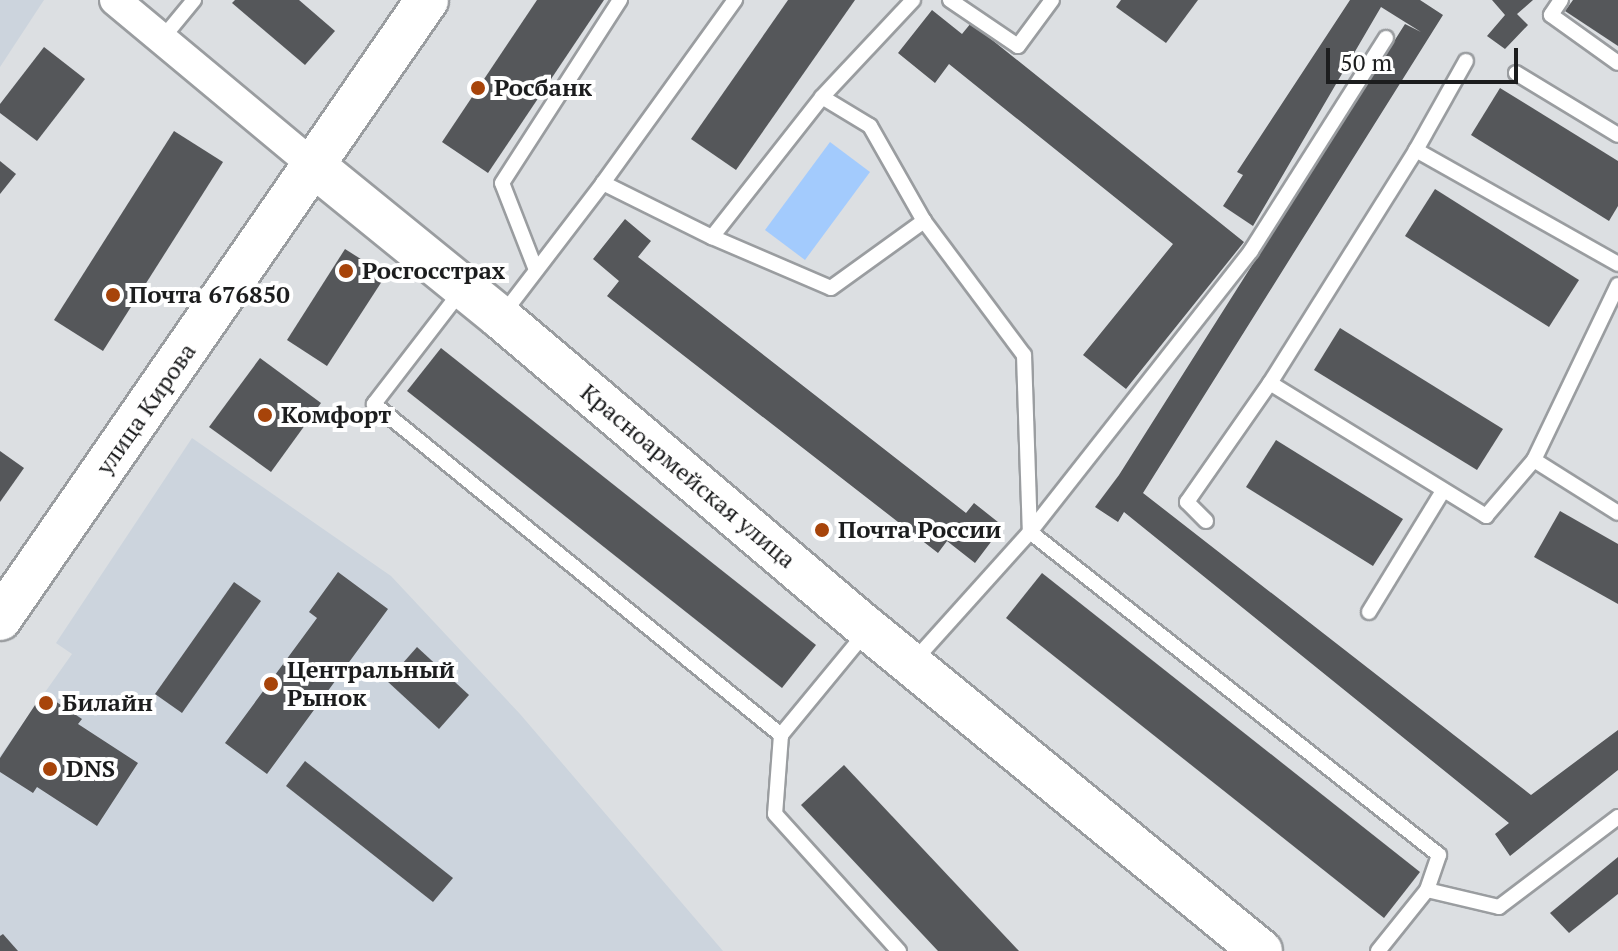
<!DOCTYPE html>
<html>
<head>
<meta charset="utf-8">
<style>
  body { margin:0 }
  #map { position:relative; width:1618px; height:951px; overflow:hidden; background:#dcdfe2; font-family:"PT Serif",serif }
  div>[style] { position:absolute }
  [style*='--x'] { left:calc(var(--x)*1px); top:calc(var(--y)*1px); width:calc(var(--w)*1px); rotate:calc(var(--a)*1deg) }
  .built>* { inset:0; background:#ccd4dd }
  .green>* { inset:0; background:#a3cbfd }
  .building>* { inset:0; background:#55575a }
  .roads { filter:drop-shadow(2px 0 #9a9da0) drop-shadow(-2px 0 #9a9da0) drop-shadow(0 2px #9a9da0) drop-shadow(0 -2px #9a9da0) }
  .lane>* { height:14px; margin:-7px; padding:0 7px; transform-origin:7px; border-radius:7px; background:#fff }
  .street>* { height:30px; margin:-15px; padding:0 15px; transform-origin:15px; border-radius:15px; background:#fff }
  .secondary>* { height:42px; margin:-21px; padding:0 21px; transform-origin:21px; border-radius:21px; background:#fff }
  .dots>* { width:22px; height:22px; translate:-50% -50%; box-sizing:border-box; border:4px solid #fff; border-radius:50% }
  span { translate:-50% -50%; white-space:nowrap; text-align:center; line-height:1.15; -webkit-text-stroke:8px #fff; paint-order:stroke }
  .poi-label { font-size:24px; color:#1c1d1e; font-weight:700 }
  .left { translate:0 -50%; text-align:left }
  .street-label { font-size:24px; color:#1c1d1e }
  .scale { position:absolute; left:1326px; top:48px; width:192px; height:36px; box-sizing:border-box; border:4px solid #1c1d1e; border-top:0; padding-left:10px; font-size:24px; line-height:28px; white-space:nowrap; color:#1c1d1e; -webkit-text-stroke:6px #fff; paint-order:stroke }
</style>
</head>
<body>
<div id="map">
  <div class="built">
    <i style="clip-path:polygon(0 0,44px 0,0 67px)"></i>
    <i style="clip-path:polygon(192px 438px,391px 576px,520px 714px,723px 951px,0 951px,0 756px,72px 654px,56px 643px)"></i>
  </div>
  <div class="green">
    <i style="clip-path:polygon(830px 142px,870px 172px,805px 260px,765px 230px)"></i>
  </div>
  <div class="building">
    <i style="clip-path:polygon(235px 0,299px 0,335px 31px,305px 65px,232px 3px)"></i>
    <i style="clip-path:polygon(537px 0,604px 0,488px 173px,442px 142px)"></i>
    <i style="clip-path:polygon(788px 0,855px 0,736px 170px,691px 139px)"></i>
    <i style="clip-path:polygon(1121px 0,1198px 0,1166px 43px,1116px 7px)"></i>
    <i style="clip-path:polygon(1350px 0,1420px 0,1443px 15px,1143px 493px,1531px 795px,1618px 730px,1618px 770px,1510px 856px,1495px 834px,1509px 823px,1124px 512px,1118px 522px,1095px 507px,1119px 475px,1405px 24px,1421px 32px,1381px 7px,1253px 226px,1223px 206px,1243px 175px,1237px 172px)"></i>
    <i style="clip-path:polygon(1492px 0,1533px 0,1517px 14px,1528px 25px,1505px 49px,1487px 36px,1505px 15px)"></i>
    <i style="clip-path:polygon(1573px 0,1618px 0,1618px 46px,1565px 11px)"></i>
    <i style="clip-path:polygon(932px 10px,962px 34px,971px 23px,1244px 242px,1126px 389px,1083px 355px,1173px 244px,949px 64px,935px 83px,898px 53px)"></i>
    <i style="clip-path:polygon(44px 47px,85px 79px,37px 141px,0 113px,0 104px)"></i>
    <i style="clip-path:polygon(1500px 88px,1618px 161px,1618px 206px,1609px 221px,1471px 135px)"></i>
    <i style="clip-path:polygon(174px 131px,223px 162px,103px 351px,54px 320px)"></i>
    <i style="clip-path:polygon(0 161px,16px 174px,0 194px)"></i>
    <i style="clip-path:polygon(1435px 189px,1579px 280px,1549px 327px,1405px 236px)"></i>
    <i style="clip-path:polygon(625px 219px,651px 241px,638px 257px,966px 513px,974px 503px,1003px 526px,975px 563px,947px 541px,938px 553px,607px 296px,619px 281px,593px 259px)"></i>
    <i style="clip-path:polygon(345px 249px,386px 275px,327px 366px,287px 340px)"></i>
    <i style="clip-path:polygon(1340px 328px,1503px 429px,1477px 470px,1314px 370px)"></i>
    <i style="clip-path:polygon(441px 348px,816px 645px,782px 688px,407px 391px)"></i>
    <i style="clip-path:polygon(260px 358px,321px 403px,271px 472px,209px 427px)"></i>
    <i style="clip-path:polygon(1276px 440px,1403px 519px,1373px 566px,1246px 487px)"></i>
    <i style="clip-path:polygon(0 451px,24px 468px,0 502px)"></i>
    <i style="clip-path:polygon(1560px 511px,1618px 544px,1618px 604px,1534px 557px)"></i>
    <i style="clip-path:polygon(338px 572px,388px 609px,267px 774px,225px 743px,317px 618px,309px 612px)"></i>
    <i style="clip-path:polygon(1042px 573px,1420px 872px,1384px 918px,1006px 618px)"></i>
    <i style="clip-path:polygon(234px 582px,261px 601px,182px 713px,155px 694px)"></i>
    <i style="clip-path:polygon(417px 647px,469px 695px,439px 729px,387px 681px)"></i>
    <i style="clip-path:polygon(43px 693px,82px 719px,78px 724px,138px 763px,97px 826px,37px 787px,33px 793px,0 772px,0 758px)"></i>
    <i style="clip-path:polygon(305px 761px,453px 878px,433px 902px,286px 786px)"></i>
    <i style="clip-path:polygon(844px 765px,1019px 951px,938px 951px,801px 805px)"></i>
    <i style="clip-path:polygon(1618px 857px,1618px 894px,1569px 933px,1550px 913px)"></i>
    <i style="clip-path:polygon(3px 934px,18px 951px,0 951px,0 936px)"></i>
  </div>
  <div class="roads">
    <div class="lane">
      <i style="--x:950;--y:0;--w:82;--a:34.1"></i>
      <i style="--x:1018;--y:46;--w:57;--a:-53.5"></i>
      <i style="--x:1561;--y:0;--w:18;--a:124"></i>
      <i style="--x:1551;--y:15;--w:82;--a:35.6"></i>
      <i style="--x:1386;--y:38;--w:252;--a:122.4"></i>
      <i style="--x:1251;--y:251;--w:357;--a:128.2"></i>
      <i style="--x:1030;--y:532;--w:521;--a:38.3"></i>
      <i style="--x:1439;--y:855;--w:37;--a:109"></i>
      <i style="--x:161;--y:40;--w:52;--a:-50.5"></i>
      <i style="--x:1516;--y:73;--w:119;--a:31.3"></i>
      <i style="--x:822;--y:97;--w:56;--a:31.1"></i>
      <i style="--x:870;--y:126;--w:109;--a:60.4"></i>
      <i style="--x:1416;--y:150;--w:232;--a:29.4"></i>
      <i style="--x:603;--y:183;--w:226;--a:-54.2"></i>
      <i style="--x:712;--y:237;--w:178;--a:-51.8"></i>
      <i style="--x:822;--y:97;--w:133;--a:-46.8"></i>
      <i style="--x:536;--y:270;--w:93;--a:-111.3"></i>
      <i style="--x:502;--y:183;--w:218;--a:-57.2"></i>
      <i style="--x:461;--y:291;--w:143;--a:127.6"></i>
      <i style="--x:374;--y:404;--w:525;--a:39.12"></i>
      <i style="--x:781;--y:735;--w:132;--a:-50.5"></i>
      <i style="--x:503;--y:314;--w:165;--a:-52.6"></i>
      <i style="--x:603;--y:183;--w:122;--a:26.4"></i>
      <i style="--x:712;--y:237;--w:129;--a:23.2"></i>
      <i style="--x:831;--y:288;--w:115;--a:-35.8"></i>
      <i style="--x:924;--y:221;--w:167;--a:53.3"></i>
      <i style="--x:1024;--y:355;--w:177;--a:88.1"></i>
      <i style="--x:1030;--y:532;--w:176;--a:132"></i>
      <i style="--x:1270;--y:383;--w:275;--a:-57.9"></i>
      <i style="--x:1416;--y:150;--w:102;--a:-60.7"></i>
      <i style="--x:1534;--y:460;--w:99;--a:32.2"></i>
      <i style="--x:1206;--y:521;--w:27;--a:-135"></i>
      <i style="--x:1187;--y:502;--w:145;--a:-55.1"></i>
      <i style="--x:1270;--y:383;--w:254;--a:31.6"></i>
      <i style="--x:1486;--y:516;--w:74;--a:-49.4"></i>
      <i style="--x:1534;--y:460;--w:194;--a:-64.4"></i>
      <i style="--x:1369;--y:612;--w:142;--a:-58.6"></i>
      <i style="--x:781;--y:735;--w:79;--a:94.3"></i>
      <i style="--x:775;--y:814;--w:185;--a:47.9"></i>
      <i style="--x:1378;--y:951;--w:78;--a:-51.2"></i>
      <i style="--x:1427;--y:890;--w:74;--a:13.3"></i>
      <i style="--x:1499;--y:907;--w:149;--a:-37.1"></i>
    </div>
    <div class="street">
      <i style="--x:115;--y:0;--w:259;--a:39.8"></i>
    </div>
    <div class="secondary">
      <i style="--x:314;--y:166;--w:241;--a:39.1"></i>
      <i style="--x:501;--y:318;--w:481;--a:40.3"></i>
      <i style="--x:868;--y:629;--w:508;--a:39.33"></i>
      <i style="--x:0;--y:619;--w:752;--a:-55.4"></i>
    </div>
  </div>
  <div class="dots">
    <i style="left:478px;top:88px;background:#a7440a"></i>
    <i style="left:346px;top:271px;background:#a7440a"></i>
    <i style="left:113px;top:295px;background:#a7440a"></i>
    <i style="left:265px;top:415px;background:#a7440a"></i>
    <i style="left:822px;top:530px;background:#a7440a"></i>
    <i style="left:271px;top:684px;background:#a7440a"></i>
    <i style="left:46px;top:703px;background:#a7440a"></i>
    <i style="left:50px;top:769px;background:#a7440a"></i>
  </div>
  <div class="poi-label">
    <span class="left" style="left:494px;top:88px">Росбанк</span>
    <span class="left" style="left:362px;top:271px">Росгосстрах</span>
    <span class="left" style="left:129px;top:295px">Почта 676850</span>
    <span class="left" style="left:281px;top:415px">Комфорт</span>
    <span class="left" style="left:838px;top:530px">Почта России</span>
    <span class="left" style="left:287px;top:684px">Центральный<br>Рынок</span>
    <span class="left" style="left:62px;top:703px">Билайн</span>
    <span class="left" style="left:66px;top:769px">DNS</span>
  </div>
  <div class="street-label">
    <span style="left:146px;top:409px;rotate:-55deg">улица Кирова</span>
    <span style="left:688px;top:476px;rotate:40deg">Красноармейская улица</span>
  </div>
  <div class="scale">50 m</div>
</div>
</body>
</html>
